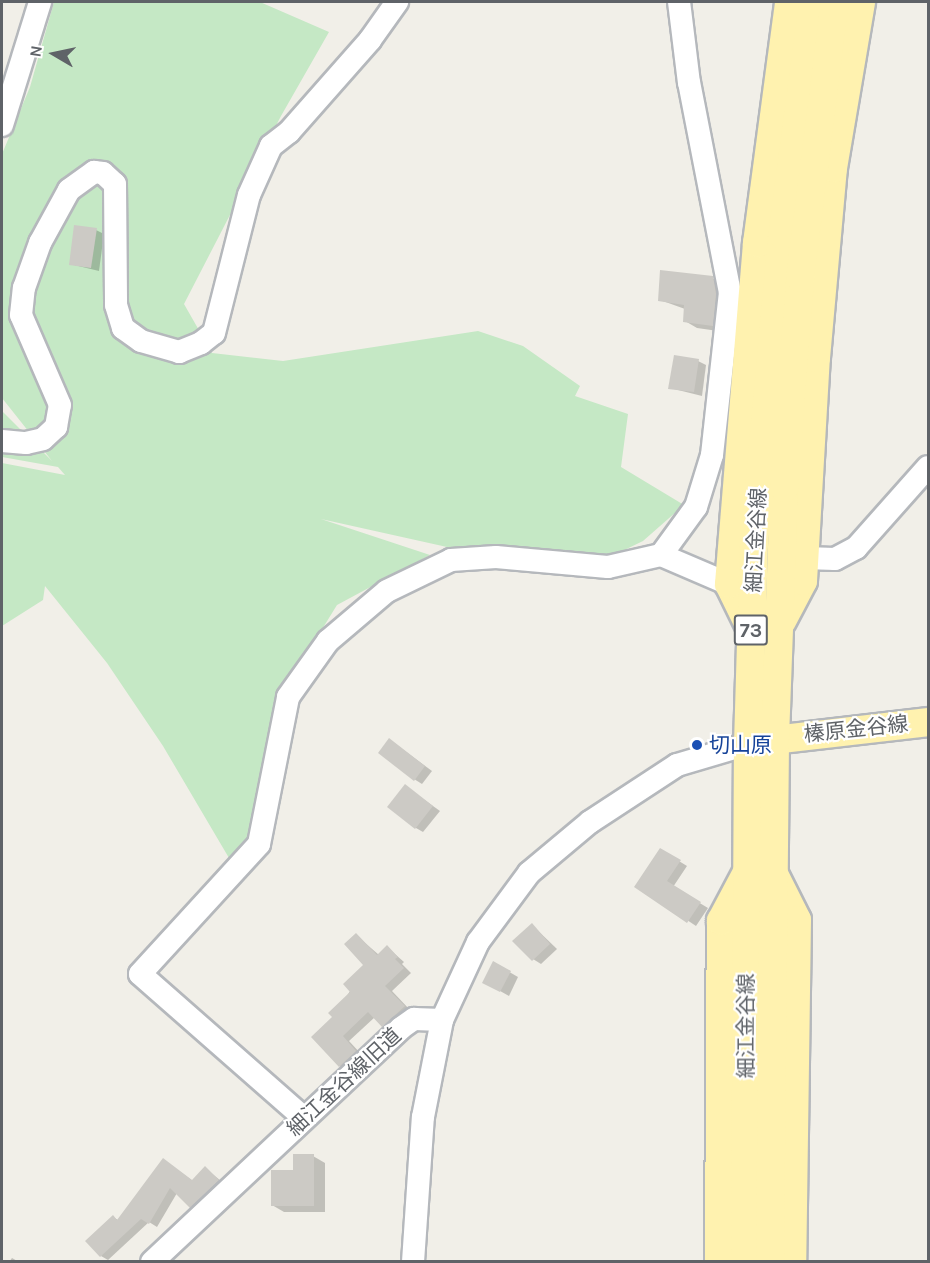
<!DOCTYPE html>
<html>
<head>
<meta charset="utf-8">
<style>
  body { margin:0 }
  #map { position:relative; width:930px; height:1263px; overflow:hidden; background:#f1efe8; font-family:Karla,"Noto Sans JP",sans-serif }
  div>[style] { position:absolute }
  [style*='--x'] { left:calc(var(--x)*1px); top:calc(var(--y)*1px); width:calc(var(--w)*1px); rotate:calc(var(--a)*1deg) }
  .green>* { inset:0; background:#c5e8c5 }
  .shadow>* { inset:0; background:#0003 }
  .building>* { inset:0; background:#cccac5 }
  .roads { filter:drop-shadow(2px 0 #b5b8bc) drop-shadow(-2px 0 #b5b8bc) drop-shadow(0 2px #b5b8bc) drop-shadow(0 -2px #b5b8bc) }
  .minor>* { height:22px; margin:-11px; padding:0 11px; transform-origin:11px; border-radius:11px; background:#fff }
  .major>* { height:28px; margin:-14px; padding:0 14px; transform-origin:14px; border-radius:14px; background:#fff2af }
  .dots>* { width:16px; height:16px; translate:-50% -50%; box-sizing:border-box; border:3px solid #fff; border-radius:50% }
  span { translate:-50% -50%; white-space:nowrap; text-align:center; line-height:1.15; -webkit-text-stroke:4.5px #fff; paint-order:stroke }
  .shield-label span { padding:2px 4px; background:#fff; border:2px solid; border-radius:4px; -webkit-text-stroke-width:0 }
  .shield-label { font-size:20px; color:#5f6368; font-weight:700 }
  .street-label { font-size:21px; color:#5f6368 }
  .transit-label { font-size:21px; color:#164399 }
  .left { translate:0 -50%; text-align:left }
  .frame { position:absolute; inset:0; border:3px solid #5f6368; pointer-events:none }
  .north { position:absolute; left:24px; top:24px; width:60px; height:60px; -webkit-text-stroke:4px #fff; paint-order:stroke; rotate:279deg; font-size:16px; font-weight:700; line-height:24px; text-align:center; color:#5f6368 }
  .north::after { content:''; display:block; margin:auto; width:21px; height:27px; background:#5f6368; clip-path:polygon(50% 0,100% 100%,50% 72%,0 100%) }
</style>
</head>
<body>
<div id="map">
  <div class="green">
    <i style="clip-path:polygon(54px 2px,260px 2px,329px 32px,281px 116px,184px 304px,212px 353px,283px 361px,478px 331px,523px 346px,580px 386px,575px 396px,628px 414px,621px 467px,684px 505px,643px 541px,612px 556px,447px 547px,321px 519px,430px 555px,337px 605px,287px 686px,254px 830px,229px 858px,163px 746px,107px 663px,45px 586px,43px 600px,2px 626px,2px 463px,65px 475px,58px 467px,2px 457px,2px 411px,52px 461px,2px 398px,2px 154px,30px 87px)"></i>
  </div>
  <div class="shadow">
    <i style="clip-path:polygon(96px 230px,104px 234px,99px 271px,70px 264px)"></i>
    <i style="clip-path:polygon(712px 278px,725px 285px,725px 332px,697px 328px,685px 321px,685px 309px,660px 300px)"></i>
    <i style="clip-path:polygon(698px 361px,706px 365px,702px 396px,670px 388px)"></i>
    <i style="clip-path:polygon(390px 740px,432px 771px,422px 784px,414px 779px)"></i>
    <i style="clip-path:polygon(405px 786px,440px 811px,423px 832px,416px 828px)"></i>
    <i style="clip-path:polygon(661px 850px,687px 866px,673px 887px,708px 908px,696px 926px,636px 886px)"></i>
    <i style="clip-path:polygon(532px 925px,557px 949px,541px 964px,533px 959px)"></i>
    <i style="clip-path:polygon(356px 935px,379px 955px,387px 947px,404px 962px,402px 964px,411px 973px,392px 991px,411px 1011px,391px 1030px,375px 1017px,349px 1041px,362px 1055px,347px 1070px,340px 1066px,334px 1017px,366px 965px)"></i>
    <i style="clip-path:polygon(494px 963px,518px 977px,509px 996px,484px 982px)"></i>
    <i style="clip-path:polygon(313px 1156px,325px 1163px,325px 1212px,284px 1212px,272px 1205px,294px 1171px)"></i>
    <i style="clip-path:polygon(163px 1160px,193px 1181px,205px 1168px,226px 1185px,198px 1211px,177px 1193px,157px 1227px,149px 1222px,108px 1260px,101px 1256px,113px 1217px,118px 1220px)"></i>
    <i style="clip-path:polygon(12px 1258px,19px 1262px,9px 1262px)"></i>
  </div>
  <div class="building">
    <i style="clip-path:polygon(74px 225px,97px 228px,91px 268px,69px 265px)"></i>
    <i style="clip-path:polygon(660px 270px,713px 276px,716px 294px,713px 326px,683px 322px,684px 305px,658px 301px)"></i>
    <i style="clip-path:polygon(674px 355px,699px 359px,694px 392px,668px 389px)"></i>
    <i style="clip-path:polygon(389px 738px,425px 766px,414px 781px,378px 753px)"></i>
    <i style="clip-path:polygon(405px 784px,433px 806px,415px 829px,387px 807px)"></i>
    <i style="clip-path:polygon(660px 848px,681px 860px,667px 881px,701px 902px,687px 923px,634px 887px)"></i>
    <i style="clip-path:polygon(532px 923px,550px 944px,532px 961px,512px 941px)"></i>
    <i style="clip-path:polygon(356px 933px,377px 955px,387px 945px,398px 957px,395px 959px,404px 968px,385px 986px,405px 1006px,382px 1027px,368px 1012px,343px 1036px,356px 1051px,339px 1067px,311px 1037px,332px 1017px,328px 1013px,350px 992px,343px 984px,363px 965px,344px 944px)"></i>
    <i style="clip-path:polygon(493px 961px,511px 971px,500px 992px,482px 983px)"></i>
    <i style="clip-path:polygon(293px 1154px,314px 1154px,314px 1206px,271px 1206px,271px 1170px,293px 1170px)"></i>
    <i style="clip-path:polygon(163px 1158px,192px 1180px,205px 1166px,219px 1180px,190px 1208px,170px 1188px,149px 1224px,141px 1219px,100px 1257px,85px 1241px,113px 1215px,117px 1220px)"></i>
  </div>
  <div class="roads">
    <div class="minor">
      <i style="--x:2;--y:125;--w:129;--a:-72.8"></i>
      <i style="--x:2;--y:441;--w:24;--a:5"></i>
      <i style="--x:26;--y:443;--w:17;--a:-13"></i>
      <i style="--x:43;--y:439;--w:18;--a:-43"></i>
      <i style="--x:56;--y:427;--w:22;--a:-80"></i>
      <i style="--x:60;--y:405;--w:98;--a:-113.4"></i>
      <i style="--x:21;--y:315;--w:27;--a:-84"></i>
      <i style="--x:24;--y:288;--w:48;--a:-70.4"></i>
      <i style="--x:40;--y:243;--w:60;--a:-61.3"></i>
      <i style="--x:69;--y:190;--w:31;--a:-36"></i>
      <i style="--x:94;--y:172;--w:9;--a:6"></i>
      <i style="--x:103;--y:173;--w:16;--a:43"></i>
      <i style="--x:115;--y:184;--w:121;--a:89.5"></i>
      <i style="--x:116;--y:305;--w:24;--a:73"></i>
      <i style="--x:123;--y:328;--w:22;--a:36"></i>
      <i style="--x:141;--y:341;--w:40;--a:16"></i>
      <i style="--x:179;--y:352;--w:24;--a:-22"></i>
      <i style="--x:201;--y:343;--w:16;--a:-38"></i>
      <i style="--x:214;--y:333;--w:142;--a:-75.8"></i>
      <i style="--x:249;--y:195;--w:54;--a:-65.8"></i>
      <i style="--x:271;--y:146;--w:23;--a:-38"></i>
      <i style="--x:289;--y:132;--w:123;--a:-48.6"></i>
      <i style="--x:370;--y:40;--w:47;--a:-54.6"></i>
      <i style="--x:661;--y:555;--w:59;--a:-53.9"></i>
      <i style="--x:696;--y:507;--w:54;--a:-72.9"></i>
      <i style="--x:712;--y:455;--w:163;--a:-83.7"></i>
      <i style="--x:730;--y:293;--w:214;--a:-101"></i>
      <i style="--x:689;--y:83;--w:82;--a:-97"></i>
      <i style="--x:805;--y:558;--w:30;--a:2"></i>
      <i style="--x:835;--y:559;--w:24;--a:-28"></i>
      <i style="--x:856;--y:548;--w:108;--a:-48.4"></i>
      <i style="--x:304;--y:1118;--w:218;--a:-138.7"></i>
      <i style="--x:140;--y:974;--w:176;--a:-47.5"></i>
      <i style="--x:259;--y:844;--w:150;--a:-78.8"></i>
      <i style="--x:288;--y:697;--w:69;--a:-54.5"></i>
      <i style="--x:328;--y:641;--w:77;--a:-40.3"></i>
      <i style="--x:387;--y:591;--w:71;--a:-25.8"></i>
      <i style="--x:451;--y:560;--w:45;--a:-3.8"></i>
      <i style="--x:496;--y:557;--w:112;--a:5.1"></i>
      <i style="--x:608;--y:567;--w:54;--a:-12.8"></i>
      <i style="--x:661;--y:555;--w:74;--a:23.1"></i>
      <i style="--x:152;--y:1262;--w:342;--a:-43.2"></i>
      <i style="--x:401;--y:1028;--w:16;--a:-35"></i>
      <i style="--x:414;--y:1019;--w:28;--a:2"></i>
      <i style="--x:413;--y:1262;--w:145;--a:-86.1"></i>
      <i style="--x:423;--y:1117;--w:99;--a:-78.9"></i>
      <i style="--x:442;--y:1020;--w:86;--a:-65.2"></i>
      <i style="--x:478;--y:942;--w:86;--a:-53.5"></i>
      <i style="--x:529;--y:873;--w:80;--a:-39.9"></i>
      <i style="--x:590;--y:822;--w:104;--a:-33.2"></i>
      <i style="--x:677;--y:765;--w:74;--a:-16.5"></i>
    </div>
    <div class="major">
      <i style="--x:782;--y:621;--w:45;--a:-62.3"></i>
      <i style="--x:803;--y:581;--w:223;--a:-86.7"></i>
      <i style="--x:816;--y:358;--w:191;--a:-84.9"></i>
      <i style="--x:833;--y:168;--w:168;--a:-80.4"></i>
      <i style="--x:751;--y:629;--w:50;--a:-116.1"></i>
      <i style="--x:729;--y:584;--w:342;--a:-85.3"></i>
      <i style="--x:757;--y:243;--w:243;--a:-82.4"></i>
      <i style="--x:756;--y:742;--w:173;--a:-6.6"></i>
      <i style="--x:775;--y:876;--w:49;--a:63.4"></i>
      <i style="--x:797;--y:920;--w:342;--a:90.8"></i>
      <i style="--x:719;--y:1262;--w:341;--a:-89.7"></i>
      <i style="--x:721;--y:921;--w:53;--a:-62"></i>
      <i style="--x:745;--y:1262;--w:518;--a:-89.67"></i>
      <i style="--x:748;--y:744;--w:200;--a:-88.3"></i>
      <i style="--x:754;--y:544;--w:310;--a:-84.8"></i>
      <i style="--x:782;--y:235;--w:235;--a:-82.4"></i>
      <i style="--x:770;--y:1262;--w:524;--a:-89.45"></i>
      <i style="--x:775;--y:738;--w:250;--a:-87.9"></i>
      <i style="--x:784;--y:488;--w:211;--a:-85.6"></i>
      <i style="--x:800;--y:278;--w:278;--a:-82.8"></i>
    </div>
  </div>
  <div class="dots">
    <i style="left:697px;top:745px;background:#1a4fb4"></i>
  </div>
  <div class="shield-label">
    <span style="left:751px;top:630px">73</span>
  </div>
  <div class="street-label">
    <span style="left:756px;top:540px;rotate:-87deg">細江金谷線</span>
    <span style="left:856px;top:729px;rotate:-6deg">榛原金谷線</span>
    <span style="left:746px;top:1026px;rotate:-90deg">細江金谷線</span>
    <span style="left:344px;top:1082px;rotate:-43deg">細江金谷線旧道</span>
  </div>
  <div class="transit-label">
    <span class="left" style="left:709px;top:745px">切山原</span>
  </div>
  <div class="frame"></div>
  <div class="north">N</div>
</div>
</body>
</html>
